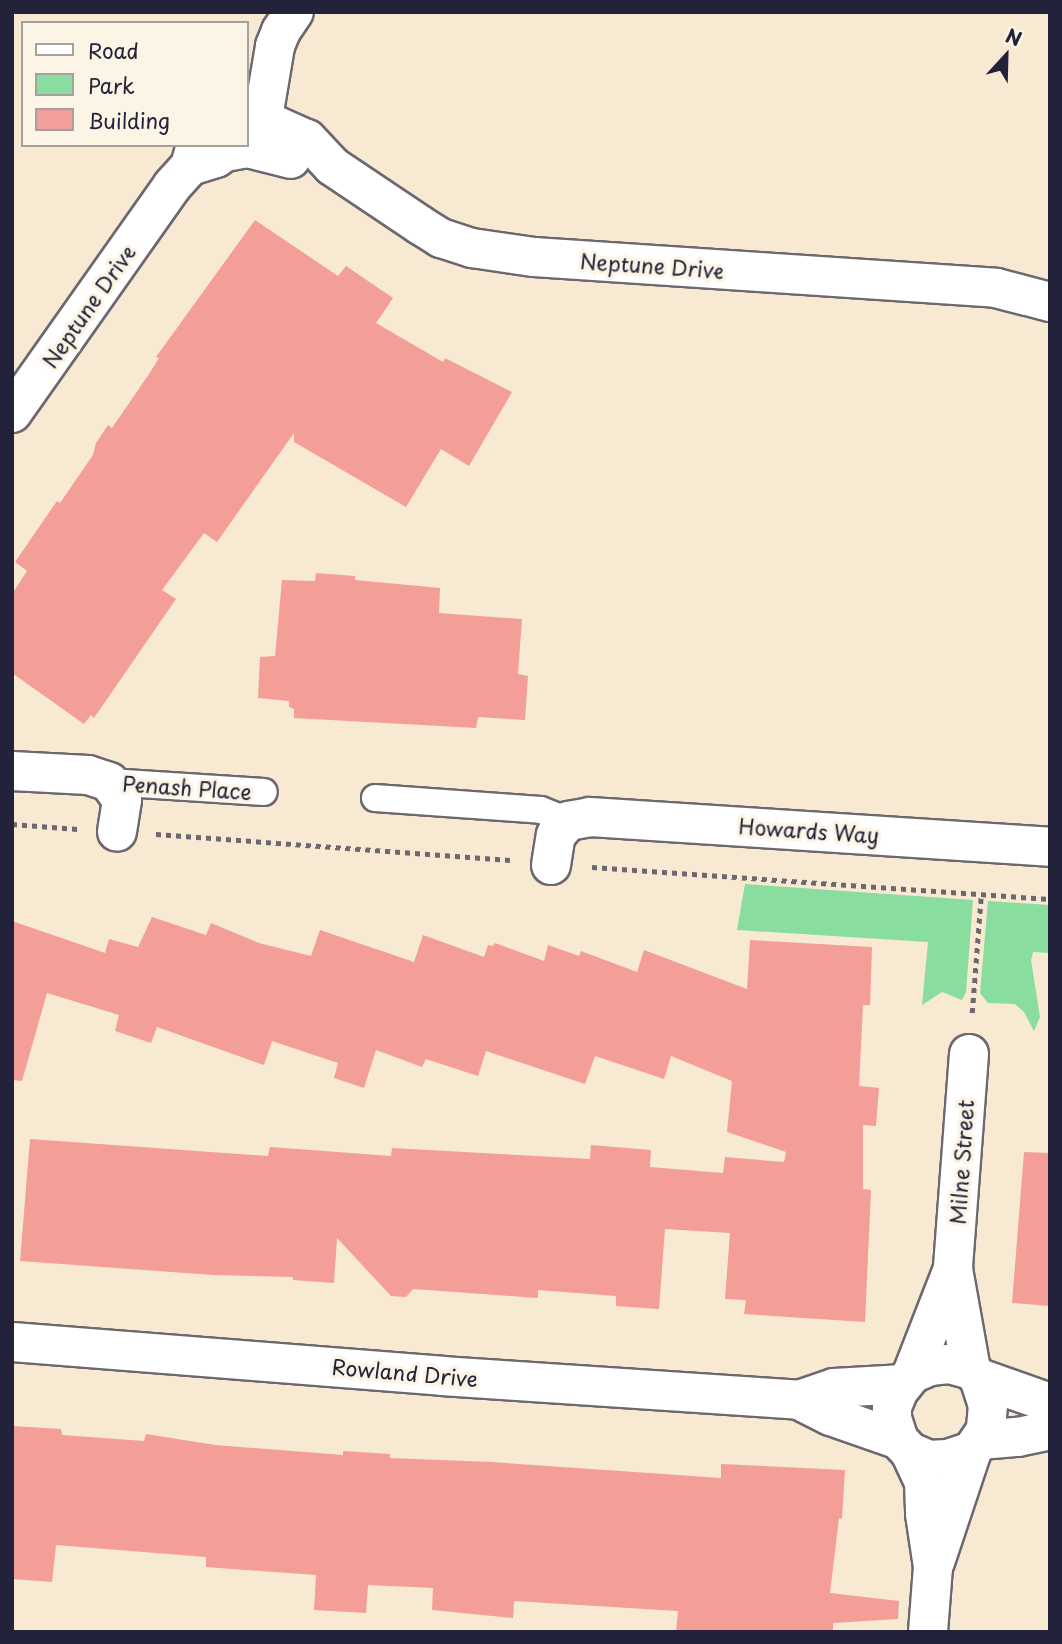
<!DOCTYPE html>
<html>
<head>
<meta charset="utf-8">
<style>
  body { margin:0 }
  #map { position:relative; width:1062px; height:1644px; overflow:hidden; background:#f8e9d2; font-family:"Playpen Sans",sans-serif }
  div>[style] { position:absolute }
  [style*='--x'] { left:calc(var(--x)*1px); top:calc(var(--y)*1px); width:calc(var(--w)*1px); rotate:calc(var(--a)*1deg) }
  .green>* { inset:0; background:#89dd9e }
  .building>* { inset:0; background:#f39e97 }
  .path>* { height:4.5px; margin-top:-2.25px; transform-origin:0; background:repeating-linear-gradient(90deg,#6d6870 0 5px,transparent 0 10px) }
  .roads { filter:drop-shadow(2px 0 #6d6870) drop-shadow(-2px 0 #6d6870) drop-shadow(0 2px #6d6870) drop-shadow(0 -2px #6d6870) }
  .lane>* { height:26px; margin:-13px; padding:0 13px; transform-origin:13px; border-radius:13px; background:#fff }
  .street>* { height:38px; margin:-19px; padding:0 19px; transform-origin:19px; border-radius:19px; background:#fff }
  span { translate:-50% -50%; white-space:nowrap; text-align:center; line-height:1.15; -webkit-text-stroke:7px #fcf5e5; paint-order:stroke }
  .street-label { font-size:21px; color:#22223b }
  .frame { position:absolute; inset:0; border:14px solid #22223b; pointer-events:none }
  .legend { position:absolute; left:21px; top:21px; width:228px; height:126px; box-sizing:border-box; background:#fcf5e5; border:2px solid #a5a1a1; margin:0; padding:9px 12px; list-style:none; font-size:21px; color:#22223b }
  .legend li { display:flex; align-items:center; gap:14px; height:35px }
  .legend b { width:35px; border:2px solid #a5a1a1 }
  .north { position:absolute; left:971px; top:21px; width:70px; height:70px; -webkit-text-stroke:5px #fcf5e5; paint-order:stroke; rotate:22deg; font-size:19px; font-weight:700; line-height:28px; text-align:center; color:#22223b }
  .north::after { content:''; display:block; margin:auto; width:24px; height:32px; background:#22223b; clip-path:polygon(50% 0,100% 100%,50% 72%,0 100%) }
</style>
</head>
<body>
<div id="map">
  <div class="green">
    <i style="clip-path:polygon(745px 884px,973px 900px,966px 992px,962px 1000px,942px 992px,922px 1005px,928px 942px,737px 930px)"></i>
    <i style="clip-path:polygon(988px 901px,1050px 905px,1050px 953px,1033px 952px,1031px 960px,1040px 1017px,1034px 1031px,1024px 1012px,1015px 1004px,988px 1003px,980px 993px)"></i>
  </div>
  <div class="building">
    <i style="clip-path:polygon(255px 220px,338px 276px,346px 266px,393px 298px,376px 323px,443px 362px,445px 358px,512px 392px,469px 466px,441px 449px,406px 507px,294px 442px,294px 433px,217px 542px,204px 533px,162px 590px,176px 599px,94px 718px,91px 715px,84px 724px,12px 673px,12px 594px,27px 571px,15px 562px,57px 501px,60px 503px,93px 455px,96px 443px,108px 425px,112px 428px,149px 374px,159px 358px,156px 357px)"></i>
    <i style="clip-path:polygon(316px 573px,355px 576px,355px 580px,440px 588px,439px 613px,522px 619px,518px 674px,528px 676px,525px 720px,478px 717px,476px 728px,294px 718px,294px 709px,289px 707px,289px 701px,258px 698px,260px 657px,275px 656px,282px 580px,315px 581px)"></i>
    <i style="clip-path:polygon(152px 917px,206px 935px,211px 923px,259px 943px,311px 956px,320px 930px,414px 962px,423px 935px,484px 957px,488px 945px,493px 946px,495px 943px,544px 961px,548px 945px,579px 956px,581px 951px,637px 972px,644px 950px,747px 989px,750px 940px,872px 947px,870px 1005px,863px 1005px,859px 1086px,879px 1088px,876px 1126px,863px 1125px,863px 1189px,871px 1190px,865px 1322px,744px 1314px,746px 1300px,725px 1299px,730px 1233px,665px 1229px,659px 1309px,616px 1306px,616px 1296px,538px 1290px,538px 1298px,413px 1289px,406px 1297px,391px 1296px,337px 1238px,334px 1283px,293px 1280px,293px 1277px,213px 1275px,20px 1261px,30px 1139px,268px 1156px,270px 1147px,391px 1156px,392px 1148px,590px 1159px,591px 1145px,651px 1150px,650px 1167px,723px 1173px,725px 1157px,784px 1162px,786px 1152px,727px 1132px,732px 1081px,671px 1056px,664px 1079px,595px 1056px,585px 1084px,486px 1051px,478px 1076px,426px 1059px,422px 1067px,376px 1050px,364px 1088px,334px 1078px,338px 1063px,272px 1041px,264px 1065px,157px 1027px,151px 1043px,115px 1031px,119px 1015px,47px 993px,22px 1081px,12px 1080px,12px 921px,105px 953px,109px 939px,138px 947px)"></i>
    <i style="clip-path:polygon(1024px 1152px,1050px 1153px,1050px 1306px,1012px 1303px)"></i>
    <i style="clip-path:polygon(12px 1426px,61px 1429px,62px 1435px,144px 1441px,146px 1434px,215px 1445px,343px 1455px,343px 1451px,390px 1454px,390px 1458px,491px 1462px,721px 1478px,721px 1464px,845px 1470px,842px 1519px,839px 1518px,830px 1593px,899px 1601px,898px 1619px,833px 1623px,833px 1632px,676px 1632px,678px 1611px,514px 1601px,513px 1618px,432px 1610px,433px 1588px,368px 1585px,366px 1613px,314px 1610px,316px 1575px,206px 1567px,206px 1557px,56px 1545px,52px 1582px,12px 1579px)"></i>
  </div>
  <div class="path">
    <i style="--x:12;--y:824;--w:66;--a:4.3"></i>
    <i style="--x:156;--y:834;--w:355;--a:4.2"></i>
    <i style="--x:592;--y:867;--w:459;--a:4"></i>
    <i style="--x:972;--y:1013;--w:118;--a:-85.6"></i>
  </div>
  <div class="roads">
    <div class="lane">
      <i style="--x:109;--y:782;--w:155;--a:3.7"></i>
      <i style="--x:375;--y:798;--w:166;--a:4.1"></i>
      <i style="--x:541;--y:810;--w:29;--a:22"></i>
    </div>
    <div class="street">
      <i style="--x:247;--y:123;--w:28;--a:4"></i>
      <i style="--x:275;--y:125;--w:35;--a:24"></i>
      <i style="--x:307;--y:139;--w:37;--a:47"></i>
      <i style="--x:332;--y:166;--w:106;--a:33.8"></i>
      <i style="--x:420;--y:225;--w:25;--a:32"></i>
      <i style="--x:441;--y:238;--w:33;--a:18"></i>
      <i style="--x:472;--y:248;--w:63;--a:8.3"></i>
      <i style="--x:534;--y:257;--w:463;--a:3.8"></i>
      <i style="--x:996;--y:288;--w:56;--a:14.5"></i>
      <i style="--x:258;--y:147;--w:102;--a:-80.4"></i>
      <i style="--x:275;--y:46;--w:16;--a:-68"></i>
      <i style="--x:281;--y:31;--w:23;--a:-56"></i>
      <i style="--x:190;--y:166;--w:27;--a:-17"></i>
      <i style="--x:216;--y:158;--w:11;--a:-34"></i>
      <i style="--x:225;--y:152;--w:23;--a:-10"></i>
      <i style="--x:248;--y:148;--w:44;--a:14.3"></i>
      <i style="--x:12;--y:413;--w:278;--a:-54.8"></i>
      <i style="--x:172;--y:186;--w:27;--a:-48"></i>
      <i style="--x:190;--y:166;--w:22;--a:-74"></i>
      <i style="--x:12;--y:771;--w:76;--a:3"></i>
      <i style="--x:88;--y:775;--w:22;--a:18"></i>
      <i style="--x:109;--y:782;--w:22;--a:54"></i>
      <i style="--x:122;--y:800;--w:32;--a:99"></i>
      <i style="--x:551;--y:865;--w:30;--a:-81"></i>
      <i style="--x:556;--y:835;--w:18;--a:-49"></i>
      <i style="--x:568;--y:821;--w:22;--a:-10"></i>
      <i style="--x:590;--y:817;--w:461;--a:3.7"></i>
      <i style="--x:969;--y:1054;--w:216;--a:94.3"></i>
      <i style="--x:953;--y:1269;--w:103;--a:79.9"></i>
      <i style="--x:12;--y:1342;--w:431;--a:4.5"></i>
      <i style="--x:442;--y:1376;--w:358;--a:3.8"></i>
      <i style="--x:799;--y:1400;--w:36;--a:27"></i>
      <i style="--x:831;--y:1416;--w:72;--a:19.4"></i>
      <i style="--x:949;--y:1364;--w:23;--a:15"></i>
      <i style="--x:971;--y:1370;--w:11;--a:45"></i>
      <i style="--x:979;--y:1378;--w:28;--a:72"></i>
      <i style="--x:988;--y:1405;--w:25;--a:95"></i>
      <i style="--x:986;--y:1430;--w:25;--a:124"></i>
      <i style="--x:972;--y:1451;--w:25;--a:162"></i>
      <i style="--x:948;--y:1459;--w:19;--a:177"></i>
      <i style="--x:929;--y:1460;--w:21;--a:-157"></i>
      <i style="--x:910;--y:1452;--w:16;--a:-133"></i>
      <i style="--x:899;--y:1440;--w:22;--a:-108"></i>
      <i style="--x:892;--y:1419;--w:12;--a:-90"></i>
      <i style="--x:892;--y:1407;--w:18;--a:-68"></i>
      <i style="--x:899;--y:1390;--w:21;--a:-51"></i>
      <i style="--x:912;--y:1374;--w:20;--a:-24"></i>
      <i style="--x:930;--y:1366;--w:19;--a:-6"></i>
      <i style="--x:912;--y:1374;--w:113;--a:-68.7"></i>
      <i style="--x:979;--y:1378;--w:75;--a:19.4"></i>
      <i style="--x:799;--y:1400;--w:37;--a:-19"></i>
      <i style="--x:834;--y:1388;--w:70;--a:-3.3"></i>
      <i style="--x:981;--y:1440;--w:37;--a:-5"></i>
      <i style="--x:1018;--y:1437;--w:33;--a:-12"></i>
      <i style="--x:910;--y:1452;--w:33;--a:65"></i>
      <i style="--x:924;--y:1482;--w:32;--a:88"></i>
      <i style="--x:925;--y:1514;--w:54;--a:81.4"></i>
      <i style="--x:933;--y:1567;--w:65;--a:94.4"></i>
      <i style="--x:935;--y:1562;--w:117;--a:-71.6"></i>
    </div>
  </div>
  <div class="street-label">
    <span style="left:652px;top:265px;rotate:4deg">Neptune Drive</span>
    <span style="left:88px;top:306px;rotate:-55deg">Neptune Drive</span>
    <span style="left:187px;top:787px;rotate:4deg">Penash Place</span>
    <span style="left:809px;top:830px;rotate:4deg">Howards Way</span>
    <span style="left:961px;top:1162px;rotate:-86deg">Milne Street</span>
    <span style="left:405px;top:1372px;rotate:5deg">Rowland Drive</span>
  </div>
  <div class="frame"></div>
  <ul class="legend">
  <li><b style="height:9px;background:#fff"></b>Road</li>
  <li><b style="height:19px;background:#89dd9e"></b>Park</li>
  <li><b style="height:19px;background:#f39e97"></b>Building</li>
  </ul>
  <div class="north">N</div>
</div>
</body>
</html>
